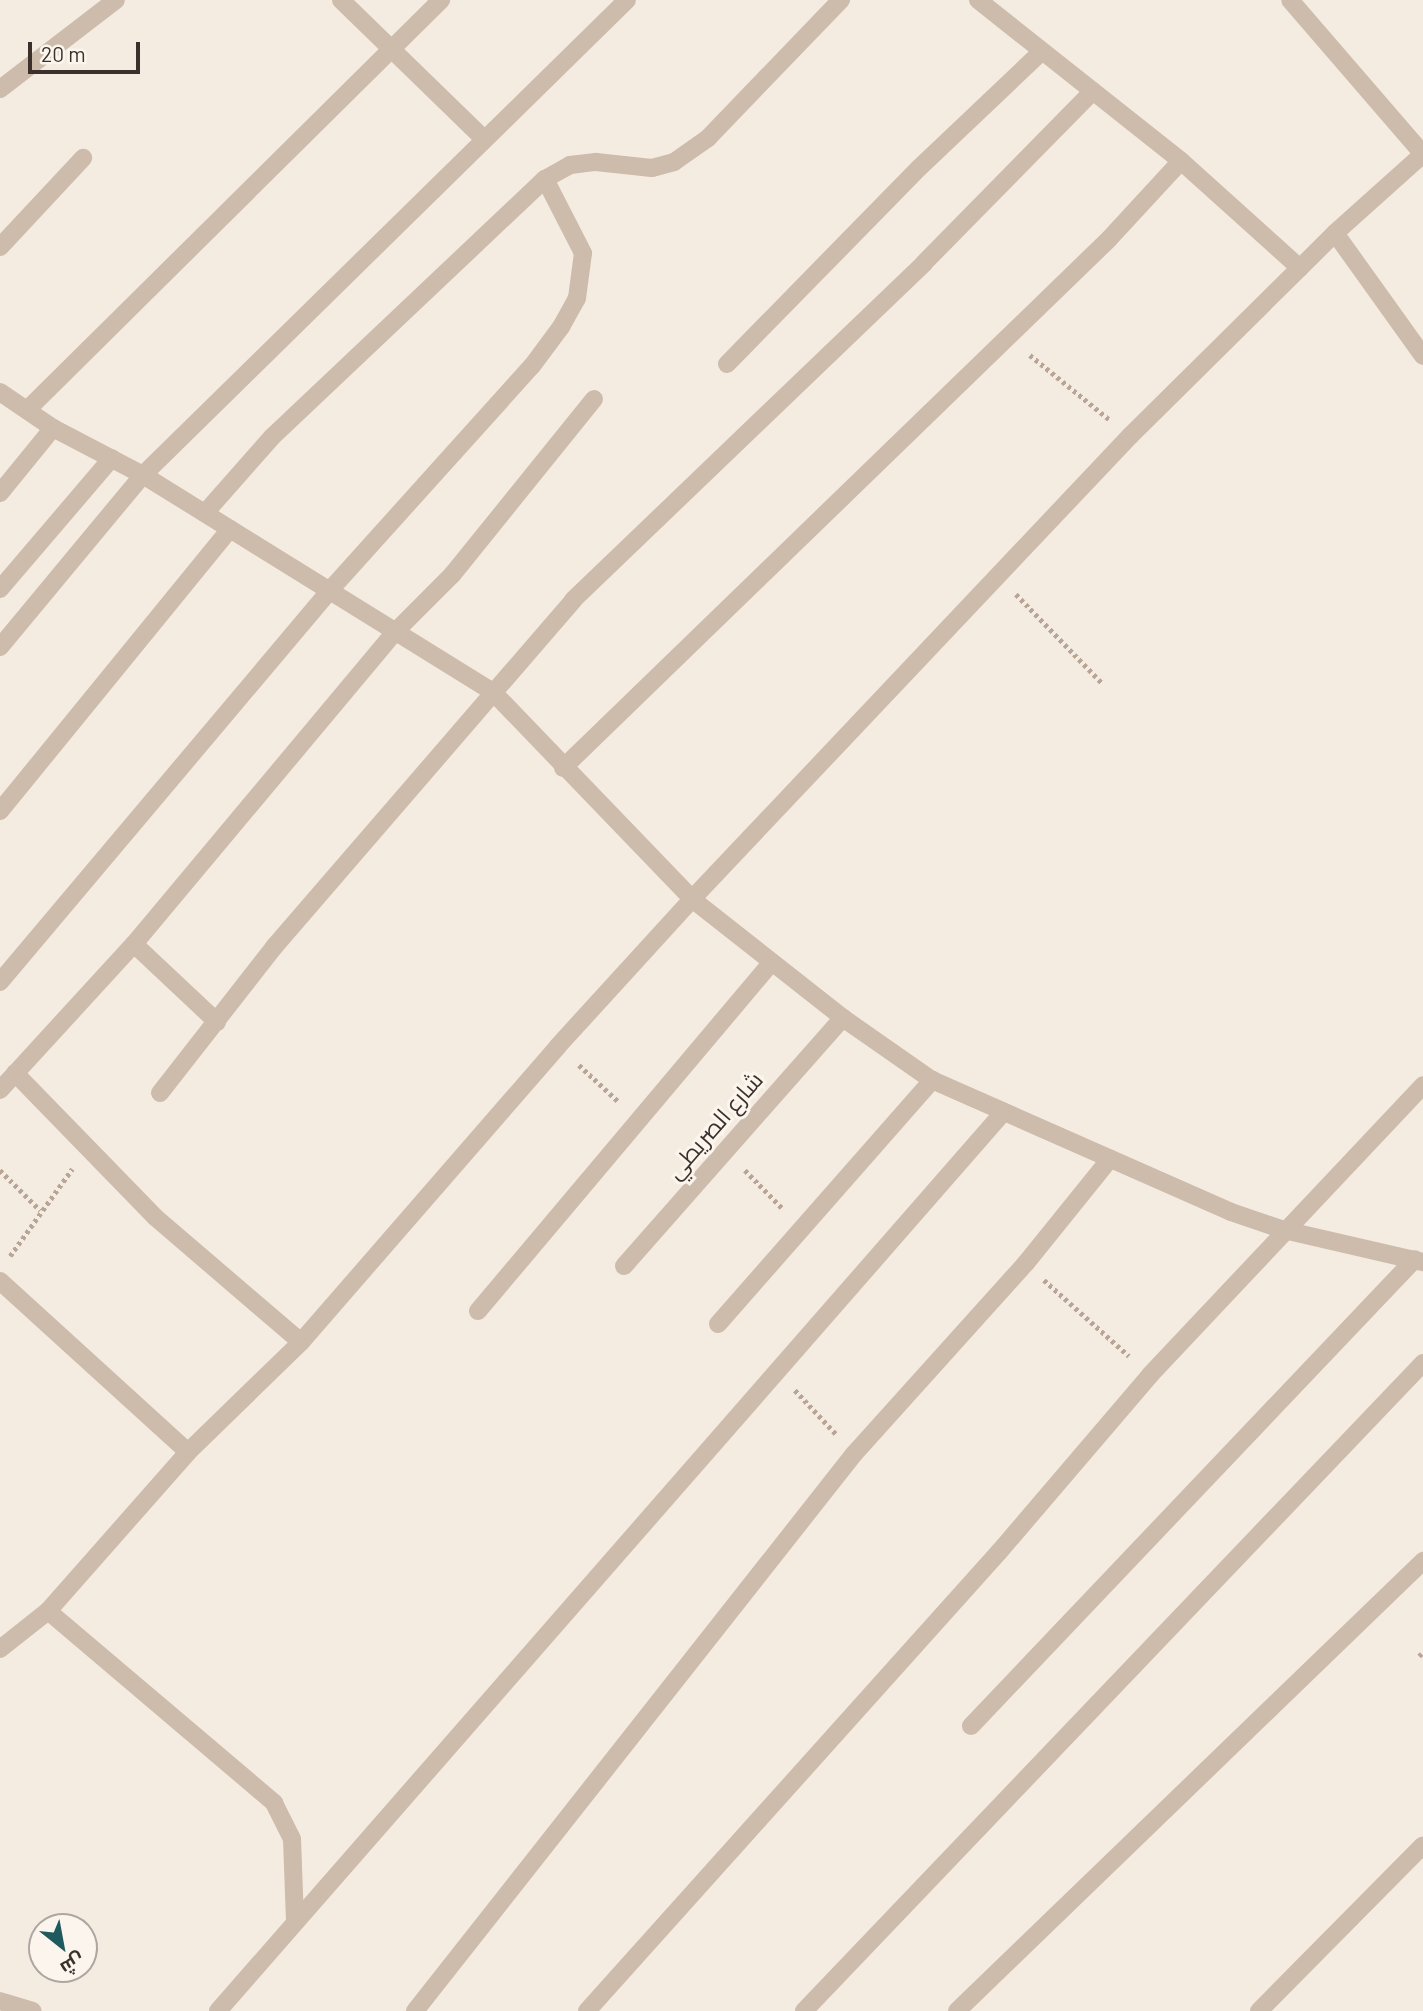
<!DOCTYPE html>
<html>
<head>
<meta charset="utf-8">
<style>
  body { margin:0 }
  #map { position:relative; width:1423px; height:2011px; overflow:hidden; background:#f4ebe1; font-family:Barlow,Cairo,sans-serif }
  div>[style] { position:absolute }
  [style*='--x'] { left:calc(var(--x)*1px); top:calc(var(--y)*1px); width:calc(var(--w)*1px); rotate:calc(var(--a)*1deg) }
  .path>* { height:4.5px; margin-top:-2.25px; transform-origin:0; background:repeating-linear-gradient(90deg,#b9a596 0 3.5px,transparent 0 7px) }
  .minor>* { height:18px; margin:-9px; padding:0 9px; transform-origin:9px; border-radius:9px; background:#cdbbac }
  span { translate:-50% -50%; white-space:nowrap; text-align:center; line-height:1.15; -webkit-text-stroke:6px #fbf5ee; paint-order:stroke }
  .street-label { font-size:23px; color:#3b302b }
  .north { position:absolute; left:28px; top:1913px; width:70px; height:70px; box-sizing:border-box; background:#fbf5ee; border:2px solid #aea6a0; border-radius:50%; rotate:149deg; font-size:19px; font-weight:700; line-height:28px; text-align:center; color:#3b302b }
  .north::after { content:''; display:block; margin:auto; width:24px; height:32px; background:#1f5a5e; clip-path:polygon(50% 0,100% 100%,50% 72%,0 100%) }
  .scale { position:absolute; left:28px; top:42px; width:112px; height:32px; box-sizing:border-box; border:4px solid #3b302b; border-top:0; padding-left:9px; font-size:21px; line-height:24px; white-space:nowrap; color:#3b302b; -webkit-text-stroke:5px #fbf5ee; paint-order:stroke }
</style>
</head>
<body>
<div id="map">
  <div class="path">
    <i style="--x:1030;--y:355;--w:103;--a:39.1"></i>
    <i style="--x:1016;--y:594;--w:125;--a:46"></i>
    <i style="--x:579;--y:1065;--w:54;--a:42.8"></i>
    <i style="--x:0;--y:1170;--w:57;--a:45"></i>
    <i style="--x:745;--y:1170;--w:54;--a:45.7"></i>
    <i style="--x:10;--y:1256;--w:107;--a:-54.5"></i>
    <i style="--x:1044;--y:1280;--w:114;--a:41.8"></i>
    <i style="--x:795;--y:1390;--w:62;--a:47"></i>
    <i style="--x:1419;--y:1656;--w:6;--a:-45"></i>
  </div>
  <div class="minor">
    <i style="--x:341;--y:0;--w:198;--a:44.2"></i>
    <i style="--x:978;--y:0;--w:259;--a:38.4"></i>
    <i style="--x:1181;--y:161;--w:160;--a:42"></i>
    <i style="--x:0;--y:89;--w:146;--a:-37.5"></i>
    <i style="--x:1335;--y:233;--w:151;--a:54.4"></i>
    <i style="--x:0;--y:247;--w:122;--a:-47"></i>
    <i style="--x:727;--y:364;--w:274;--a:-45.6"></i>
    <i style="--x:919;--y:168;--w:167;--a:-43.5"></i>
    <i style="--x:0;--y:392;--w:64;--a:34.2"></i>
    <i style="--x:53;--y:428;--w:102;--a:27.6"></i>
    <i style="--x:143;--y:475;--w:412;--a:31.8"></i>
    <i style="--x:493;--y:692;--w:287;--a:46.1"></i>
    <i style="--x:692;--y:899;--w:192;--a:38.2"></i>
    <i style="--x:843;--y:1018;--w:108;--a:34.9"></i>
    <i style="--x:932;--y:1080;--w:327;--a:23.8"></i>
    <i style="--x:1231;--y:1212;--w:56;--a:18.8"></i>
    <i style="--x:1284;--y:1230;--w:143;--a:13"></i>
    <i style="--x:27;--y:410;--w:583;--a:-44.72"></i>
    <i style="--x:0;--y:493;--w:84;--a:-50.8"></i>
    <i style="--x:205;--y:513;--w:101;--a:-48.6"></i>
    <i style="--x:272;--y:437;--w:376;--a:-43.4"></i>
    <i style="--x:545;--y:179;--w:29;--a:-29"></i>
    <i style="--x:570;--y:165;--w:26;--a:-7"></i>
    <i style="--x:596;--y:162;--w:56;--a:6.1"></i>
    <i style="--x:652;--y:168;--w:23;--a:-15"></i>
    <i style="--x:674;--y:162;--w:42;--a:-35.2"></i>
    <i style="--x:708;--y:138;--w:192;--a:-46.1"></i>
    <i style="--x:0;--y:589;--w:172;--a:-49.5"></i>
    <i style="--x:0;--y:647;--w:224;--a:-50.3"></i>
    <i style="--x:143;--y:475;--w:678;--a:-44.46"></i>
    <i style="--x:563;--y:768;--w:760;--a:-44.09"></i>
    <i style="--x:1109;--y:239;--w:106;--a:-47.3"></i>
    <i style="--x:0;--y:811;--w:364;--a:-50.8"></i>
    <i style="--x:134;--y:944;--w:114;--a:43.2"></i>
    <i style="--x:0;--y:982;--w:514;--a:-49.89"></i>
    <i style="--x:331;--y:589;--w:300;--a:-48"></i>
    <i style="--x:532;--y:366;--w:49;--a:-53.4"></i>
    <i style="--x:561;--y:327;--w:33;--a:-61"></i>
    <i style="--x:577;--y:298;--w:45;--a:-82.4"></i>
    <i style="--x:583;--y:253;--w:83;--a:-117.2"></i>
    <i style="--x:15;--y:1073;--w:201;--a:45.8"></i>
    <i style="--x:155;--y:1217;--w:192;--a:40.6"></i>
    <i style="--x:0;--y:1090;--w:198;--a:-47.5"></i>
    <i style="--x:134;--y:944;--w:407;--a:-50.1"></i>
    <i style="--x:395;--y:632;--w:81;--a:-45"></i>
    <i style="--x:452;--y:575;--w:226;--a:-51.1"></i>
    <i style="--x:160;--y:1093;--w:185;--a:-52"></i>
    <i style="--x:274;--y:947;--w:458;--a:-49.2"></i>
    <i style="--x:573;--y:600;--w:487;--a:-43.8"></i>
    <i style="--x:924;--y:263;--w:241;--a:-45.5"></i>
    <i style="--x:624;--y:1266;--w:331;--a:-48.6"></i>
    <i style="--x:0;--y:1281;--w:254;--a:42.3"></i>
    <i style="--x:478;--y:1311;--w:455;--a:-49.9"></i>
    <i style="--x:718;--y:1324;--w:325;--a:-48.7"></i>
    <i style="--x:48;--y:1611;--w:297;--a:40.3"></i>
    <i style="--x:274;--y:1803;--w:40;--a:63.4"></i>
    <i style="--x:292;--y:1839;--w:83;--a:87.9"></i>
    <i style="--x:0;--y:1649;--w:61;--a:-38.4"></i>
    <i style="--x:48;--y:1611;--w:212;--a:-48.6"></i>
    <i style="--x:188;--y:1452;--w:158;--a:-44.2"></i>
    <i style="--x:301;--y:1342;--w:392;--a:-49"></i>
    <i style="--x:558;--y:1046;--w:199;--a:-47.6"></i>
    <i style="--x:692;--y:899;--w:637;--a:-46.59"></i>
    <i style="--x:1130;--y:436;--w:289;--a:-44.7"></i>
    <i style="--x:1335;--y:233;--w:118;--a:-41.9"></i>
    <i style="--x:1423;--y:154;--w:203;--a:-130.8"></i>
    <i style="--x:971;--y:1726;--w:644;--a:-46.45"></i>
    <i style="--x:0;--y:2001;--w:34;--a:17"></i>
    <i style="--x:218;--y:2011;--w:1191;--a:-48.85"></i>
    <i style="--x:415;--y:2011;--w:709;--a:-51.76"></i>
    <i style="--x:854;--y:1454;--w:257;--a:-48"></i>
    <i style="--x:1026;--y:1263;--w:134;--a:-51.1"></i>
    <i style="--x:587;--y:2011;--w:617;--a:-48.09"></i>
    <i style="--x:999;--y:1552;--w:233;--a:-49.5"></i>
    <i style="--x:1150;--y:1375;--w:398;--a:-46.7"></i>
    <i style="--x:804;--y:2011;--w:896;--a:-46.31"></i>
    <i style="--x:957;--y:2011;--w:648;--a:-44"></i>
    <i style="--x:1259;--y:2011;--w:233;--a:-45.3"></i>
  </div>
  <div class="street-label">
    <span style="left:714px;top:1125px;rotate:-49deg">شارع الصريطي</span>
  </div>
  <div class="north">ش</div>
  <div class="scale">20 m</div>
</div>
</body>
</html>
